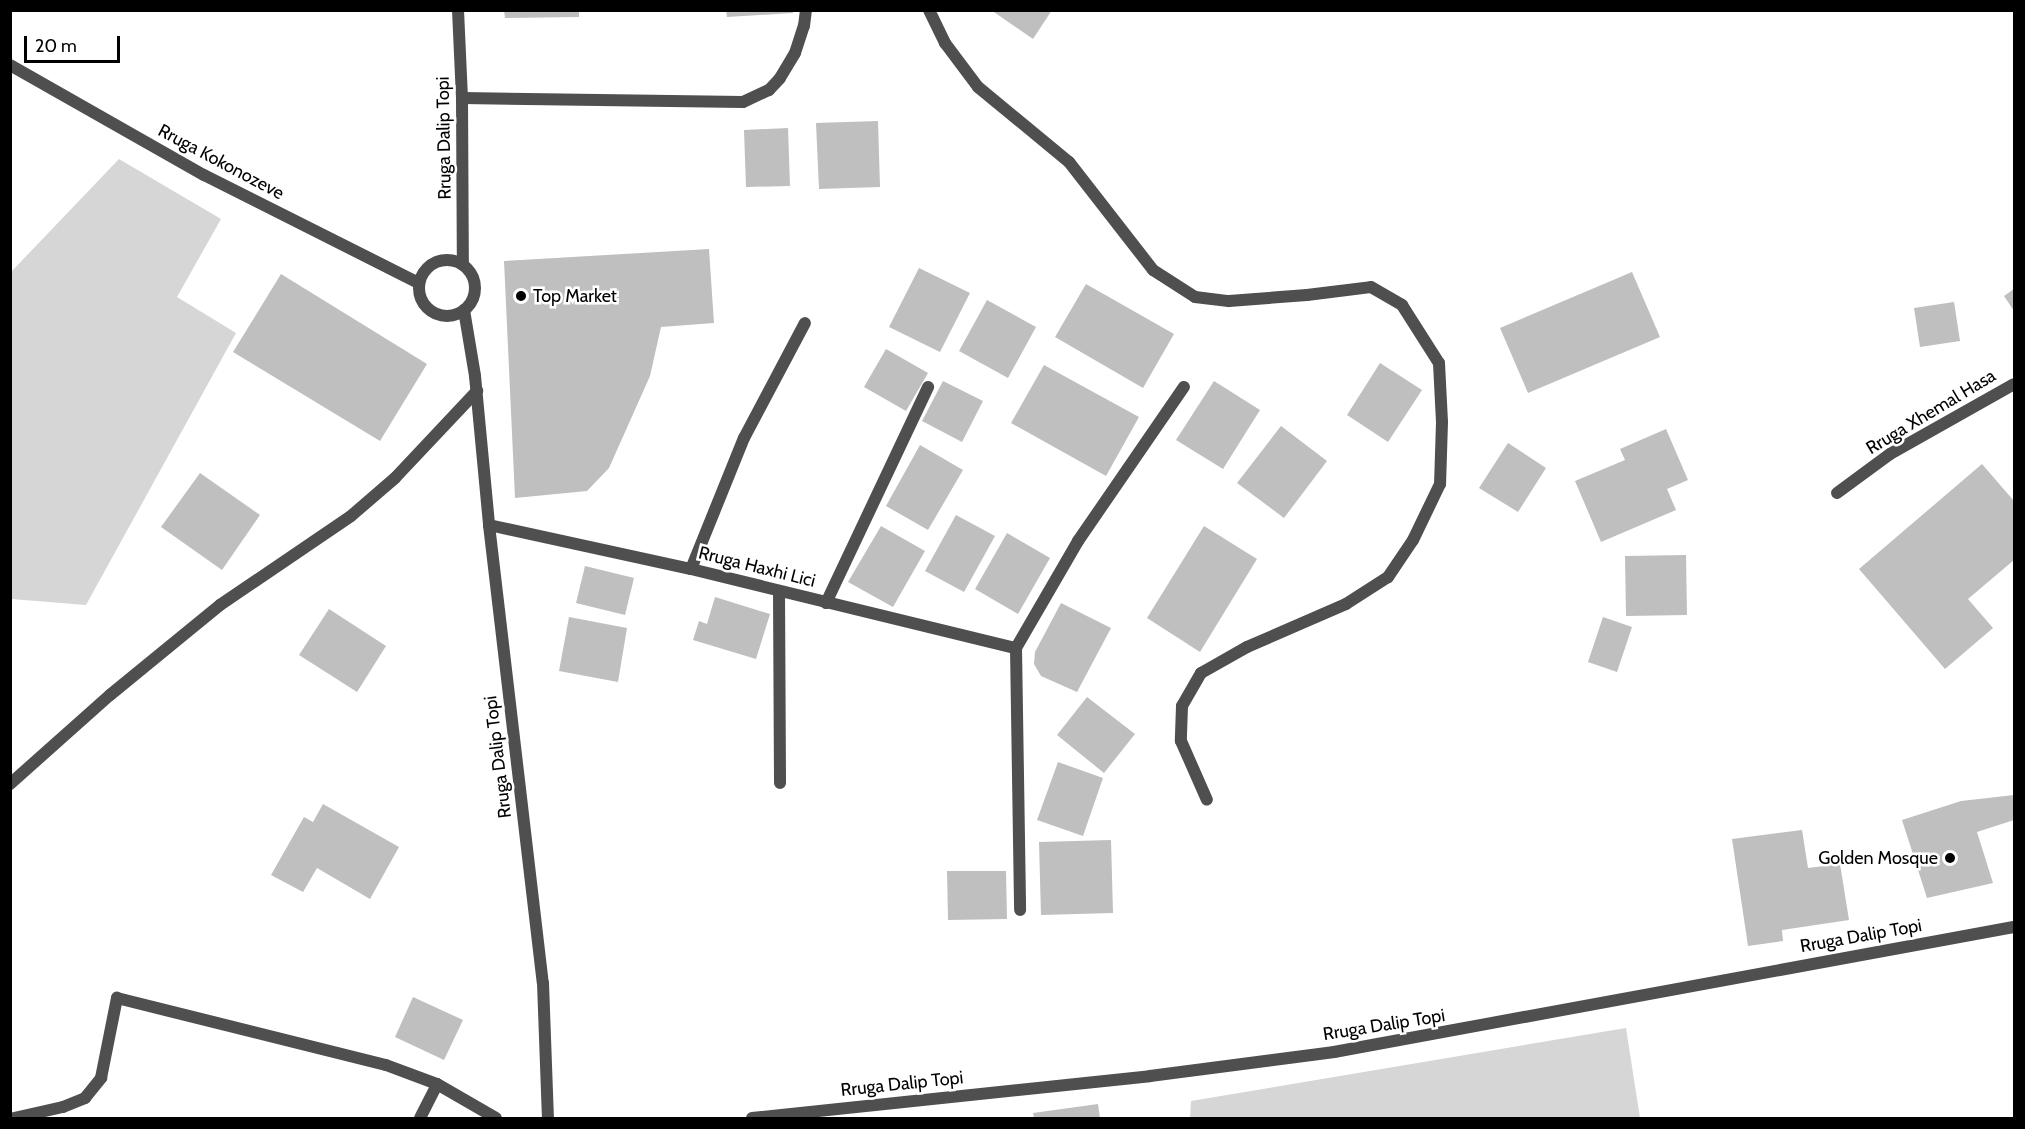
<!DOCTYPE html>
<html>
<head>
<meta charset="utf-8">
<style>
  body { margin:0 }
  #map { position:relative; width:2025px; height:1129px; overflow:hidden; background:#fff; font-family:Cabin,sans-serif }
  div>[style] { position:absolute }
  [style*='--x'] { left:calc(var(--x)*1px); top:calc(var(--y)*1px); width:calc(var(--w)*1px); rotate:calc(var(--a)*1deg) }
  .green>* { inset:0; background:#d6d6d6 }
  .building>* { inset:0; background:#bfbfbf }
  .service>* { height:12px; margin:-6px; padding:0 6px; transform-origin:6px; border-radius:6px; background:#4f4f4f }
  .minor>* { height:12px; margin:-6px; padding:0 6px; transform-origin:6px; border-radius:6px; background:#4f4f4f }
  .tertiary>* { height:12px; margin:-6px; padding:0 6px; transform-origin:6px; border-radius:6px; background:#4f4f4f }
  .tertiary>.ring { margin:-6px; padding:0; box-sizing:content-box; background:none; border:12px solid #4f4f4f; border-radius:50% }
  .dots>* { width:16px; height:16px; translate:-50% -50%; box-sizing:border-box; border:3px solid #fff; border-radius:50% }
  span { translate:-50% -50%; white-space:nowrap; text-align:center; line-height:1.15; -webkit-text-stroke:5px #fff; paint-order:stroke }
  .street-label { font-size:18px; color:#000 }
  .poi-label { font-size:18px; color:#000 }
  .left { translate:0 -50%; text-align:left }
  .right { translate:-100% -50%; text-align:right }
  .frame { position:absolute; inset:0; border:12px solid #000; pointer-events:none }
  .scale { position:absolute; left:24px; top:36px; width:96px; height:27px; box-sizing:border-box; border:3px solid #000; border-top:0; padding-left:8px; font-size:18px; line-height:21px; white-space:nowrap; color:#000; -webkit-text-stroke:4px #fff; paint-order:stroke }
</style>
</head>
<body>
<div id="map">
  <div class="green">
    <i style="clip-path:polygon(119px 159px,221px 219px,177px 297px,236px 333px,86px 605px,11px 599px,11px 272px)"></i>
    <i style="clip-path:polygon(1626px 1028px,1640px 1118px,1190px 1118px,1191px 1101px)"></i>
  </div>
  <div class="building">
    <i style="clip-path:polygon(504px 10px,579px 10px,579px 17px,505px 18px)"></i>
    <i style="clip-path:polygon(726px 10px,793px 10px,793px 13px,727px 17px)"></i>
    <i style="clip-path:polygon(991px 10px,1052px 10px,1033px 39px)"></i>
    <i style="clip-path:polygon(878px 121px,880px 187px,819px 189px,816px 123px)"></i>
    <i style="clip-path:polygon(788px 128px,790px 186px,746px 187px,744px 130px)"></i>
    <i style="clip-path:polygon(709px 249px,714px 323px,661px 327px,650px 376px,609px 468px,587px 491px,515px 498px,504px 261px)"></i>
    <i style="clip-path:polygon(919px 268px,970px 293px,940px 352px,889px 327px)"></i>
    <i style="clip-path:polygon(1632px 272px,1660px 337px,1528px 393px,1500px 328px)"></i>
    <i style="clip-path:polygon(281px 274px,427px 364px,380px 441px,233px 352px)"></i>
    <i style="clip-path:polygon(1086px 284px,1174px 334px,1143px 388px,1055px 337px)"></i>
    <i style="clip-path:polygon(2014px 289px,2014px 311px,2004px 296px)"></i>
    <i style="clip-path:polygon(987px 300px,1036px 327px,1008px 378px,959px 351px)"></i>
    <i style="clip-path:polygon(1954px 302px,1960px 341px,1920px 347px,1914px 308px)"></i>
    <i style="clip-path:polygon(886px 349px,928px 373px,906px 411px,864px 387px)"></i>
    <i style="clip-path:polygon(1380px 363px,1422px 390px,1388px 442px,1347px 415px)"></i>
    <i style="clip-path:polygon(1044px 365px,1139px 417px,1106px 476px,1011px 423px)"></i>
    <i style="clip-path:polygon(943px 381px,983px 401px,962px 442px,922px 421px)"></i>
    <i style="clip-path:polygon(1214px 381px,1260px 410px,1223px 469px,1176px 440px)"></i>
    <i style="clip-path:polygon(1281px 426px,1327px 461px,1284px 518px,1237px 483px)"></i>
    <i style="clip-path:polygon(1666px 429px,1688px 480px,1667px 489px,1676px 510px,1601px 542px,1575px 481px,1625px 460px,1620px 449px)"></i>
    <i style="clip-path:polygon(1508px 443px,1546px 468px,1518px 512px,1479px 488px)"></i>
    <i style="clip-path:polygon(920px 445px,963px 470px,928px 530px,886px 506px)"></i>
    <i style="clip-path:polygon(1982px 464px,2014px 501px,2014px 560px,1968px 599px,1993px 628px,1945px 669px,1859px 569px)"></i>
    <i style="clip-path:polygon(200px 473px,260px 515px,222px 570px,161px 527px)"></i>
    <i style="clip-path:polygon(956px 515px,995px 536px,964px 592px,925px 571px)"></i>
    <i style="clip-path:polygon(881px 526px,925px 551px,893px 607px,848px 582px)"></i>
    <i style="clip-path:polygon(1204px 526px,1257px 559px,1200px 652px,1147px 618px)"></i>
    <i style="clip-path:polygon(1007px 533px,1050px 558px,1018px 614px,975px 589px)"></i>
    <i style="clip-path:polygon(1686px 555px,1687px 615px,1626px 616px,1625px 556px)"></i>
    <i style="clip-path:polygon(585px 566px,634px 578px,625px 615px,576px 603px)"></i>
    <i style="clip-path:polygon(715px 597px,770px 614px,756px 659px,693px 640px,699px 621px,707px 624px)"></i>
    <i style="clip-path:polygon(1061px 603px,1111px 628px,1077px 692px,1041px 676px,1034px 664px,1035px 652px)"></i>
    <i style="clip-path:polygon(329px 609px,386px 646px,357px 692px,299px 655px)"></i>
    <i style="clip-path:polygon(569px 617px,627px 628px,618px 682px,559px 671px)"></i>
    <i style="clip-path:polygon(1603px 617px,1632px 627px,1617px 672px,1588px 662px)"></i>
    <i style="clip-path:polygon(1087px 697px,1135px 734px,1104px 773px,1057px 735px)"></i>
    <i style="clip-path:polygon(1058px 762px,1103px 778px,1083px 836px,1037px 820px)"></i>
    <i style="clip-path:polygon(2014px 795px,2014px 820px,1977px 832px,1993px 883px,1927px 898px,1902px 820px,1961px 801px)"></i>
    <i style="clip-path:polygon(323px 804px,399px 847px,370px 899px,317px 868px,303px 892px,271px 875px,304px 817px,313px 822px)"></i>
    <i style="clip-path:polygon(1802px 830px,1808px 868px,1840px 864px,1849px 920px,1782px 930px,1783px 941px,1748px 946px,1732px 839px)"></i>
    <i style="clip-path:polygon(1111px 840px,1113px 913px,1041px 915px,1039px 842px)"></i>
    <i style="clip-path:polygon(947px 871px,1006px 871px,1007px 919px,948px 920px)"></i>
    <i style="clip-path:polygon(413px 997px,463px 1020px,444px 1060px,395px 1037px)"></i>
    <i style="clip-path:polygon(1098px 1104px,1100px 1118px,1034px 1118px,1033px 1113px)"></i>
  </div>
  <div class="service">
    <i style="--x:929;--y:10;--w:37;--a:64"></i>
    <i style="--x:945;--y:43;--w:55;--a:53.1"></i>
    <i style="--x:978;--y:87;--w:118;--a:39.5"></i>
    <i style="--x:1069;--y:162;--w:137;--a:52.1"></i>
    <i style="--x:1153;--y:270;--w:50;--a:32.7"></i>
    <i style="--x:1195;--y:297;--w:34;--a:7"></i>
    <i style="--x:1229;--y:301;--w:78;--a:-4.4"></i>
    <i style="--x:1307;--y:295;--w:64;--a:-7.1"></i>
    <i style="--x:1371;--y:287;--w:36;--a:30"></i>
    <i style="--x:1402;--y:305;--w:69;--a:57.5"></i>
    <i style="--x:1439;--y:363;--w:59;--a:87.1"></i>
    <i style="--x:1442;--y:422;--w:62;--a:91.8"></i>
    <i style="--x:1440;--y:484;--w:62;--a:115.7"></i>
    <i style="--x:1413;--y:540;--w:45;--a:124"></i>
    <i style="--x:1388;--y:577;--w:50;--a:147.3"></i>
    <i style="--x:1346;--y:604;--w:108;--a:156.5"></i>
    <i style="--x:1247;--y:647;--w:53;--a:150.5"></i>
    <i style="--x:1201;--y:673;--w:38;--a:120"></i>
    <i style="--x:1182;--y:706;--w:35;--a:92"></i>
    <i style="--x:1181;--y:741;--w:64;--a:66.2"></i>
    <i style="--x:462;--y:98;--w:281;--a:0.8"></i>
    <i style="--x:743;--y:102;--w:29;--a:-25"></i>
    <i style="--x:769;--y:90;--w:16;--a:-47"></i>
    <i style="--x:780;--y:78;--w:29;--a:-59"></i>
    <i style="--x:795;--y:53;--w:28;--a:-72"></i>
    <i style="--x:804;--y:26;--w:16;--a:-83"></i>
    <i style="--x:691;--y:569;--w:141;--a:-68"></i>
    <i style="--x:744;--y:438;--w:130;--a:-62.1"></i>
    <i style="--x:779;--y:591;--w:192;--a:89.7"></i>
    <i style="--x:826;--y:603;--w:239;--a:-64.7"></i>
    <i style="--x:1016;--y:648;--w:262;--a:89.1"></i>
    <i style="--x:14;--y:1118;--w:50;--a:-12.7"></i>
    <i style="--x:63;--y:1107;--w:24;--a:-22"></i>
    <i style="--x:85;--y:1098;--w:26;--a:-51"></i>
    <i style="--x:101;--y:1078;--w:82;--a:-78.7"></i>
  </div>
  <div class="minor">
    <i style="--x:1837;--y:493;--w:66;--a:-36.3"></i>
    <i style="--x:1890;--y:454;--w:142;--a:-29.4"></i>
    <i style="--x:489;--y:525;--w:207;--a:12.3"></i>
    <i style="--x:691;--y:569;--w:334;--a:13.7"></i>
    <i style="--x:1016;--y:648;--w:124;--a:-59.9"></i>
    <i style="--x:1078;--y:541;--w:187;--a:-55.5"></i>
    <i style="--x:10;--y:784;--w:134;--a:-41.7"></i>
    <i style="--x:110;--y:695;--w:142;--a:-39.3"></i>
    <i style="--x:220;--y:605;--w:158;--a:-34.2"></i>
    <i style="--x:351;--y:516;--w:58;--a:-40.8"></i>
    <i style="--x:395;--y:478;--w:120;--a:-46.7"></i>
    <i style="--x:117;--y:998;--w:277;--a:14"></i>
    <i style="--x:386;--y:1065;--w:54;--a:20.4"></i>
    <i style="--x:437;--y:1084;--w:68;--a:30"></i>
    <i style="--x:420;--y:1118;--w:38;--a:-63"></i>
  </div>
  <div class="tertiary">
    <i style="--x:458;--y:10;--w:88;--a:87.4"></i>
    <i style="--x:462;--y:98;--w:167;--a:89.7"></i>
    <i style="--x:10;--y:65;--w:223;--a:29.6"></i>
    <i style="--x:204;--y:175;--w:241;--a:26.7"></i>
    <i class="ring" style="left:419px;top:260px;width:44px;height:44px"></i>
    <i style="--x:464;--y:310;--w:67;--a:80.5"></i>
    <i style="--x:475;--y:376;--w:150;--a:84.6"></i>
    <i style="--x:489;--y:525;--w:461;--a:83.3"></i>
    <i style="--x:543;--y:983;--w:135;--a:87.9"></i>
    <i style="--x:752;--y:1118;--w:400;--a:-6"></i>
    <i style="--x:1150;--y:1076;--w:186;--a:-7.4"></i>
    <i style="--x:1334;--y:1052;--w:691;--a:-10.42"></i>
  </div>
  <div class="dots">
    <i style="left:521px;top:296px;background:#000"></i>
    <i style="left:1950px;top:858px;background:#000"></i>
  </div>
  <div class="street-label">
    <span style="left:444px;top:138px;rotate:-91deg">Rruga Dalip Topi</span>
    <span style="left:221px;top:162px;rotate:28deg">Rruga Kokonozeve</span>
    <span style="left:1931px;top:412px;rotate:-31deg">Rruga Xhemal Hasa</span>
    <span style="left:757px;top:567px;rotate:14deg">Rruga Haxhi Lici</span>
    <span style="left:498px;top:757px;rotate:-97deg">Rruga Dalip Topi</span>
    <span style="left:1861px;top:936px;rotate:-10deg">Rruga Dalip Topi</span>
    <span style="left:1384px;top:1025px;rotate:-9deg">Rruga Dalip Topi</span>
    <span style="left:902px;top:1084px;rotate:-6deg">Rruga Dalip Topi</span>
  </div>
  <div class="poi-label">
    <span class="left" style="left:533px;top:296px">Top Market</span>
    <span class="right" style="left:1938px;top:858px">Golden Mosque</span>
  </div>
  <div class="frame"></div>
  <div class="scale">20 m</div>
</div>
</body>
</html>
